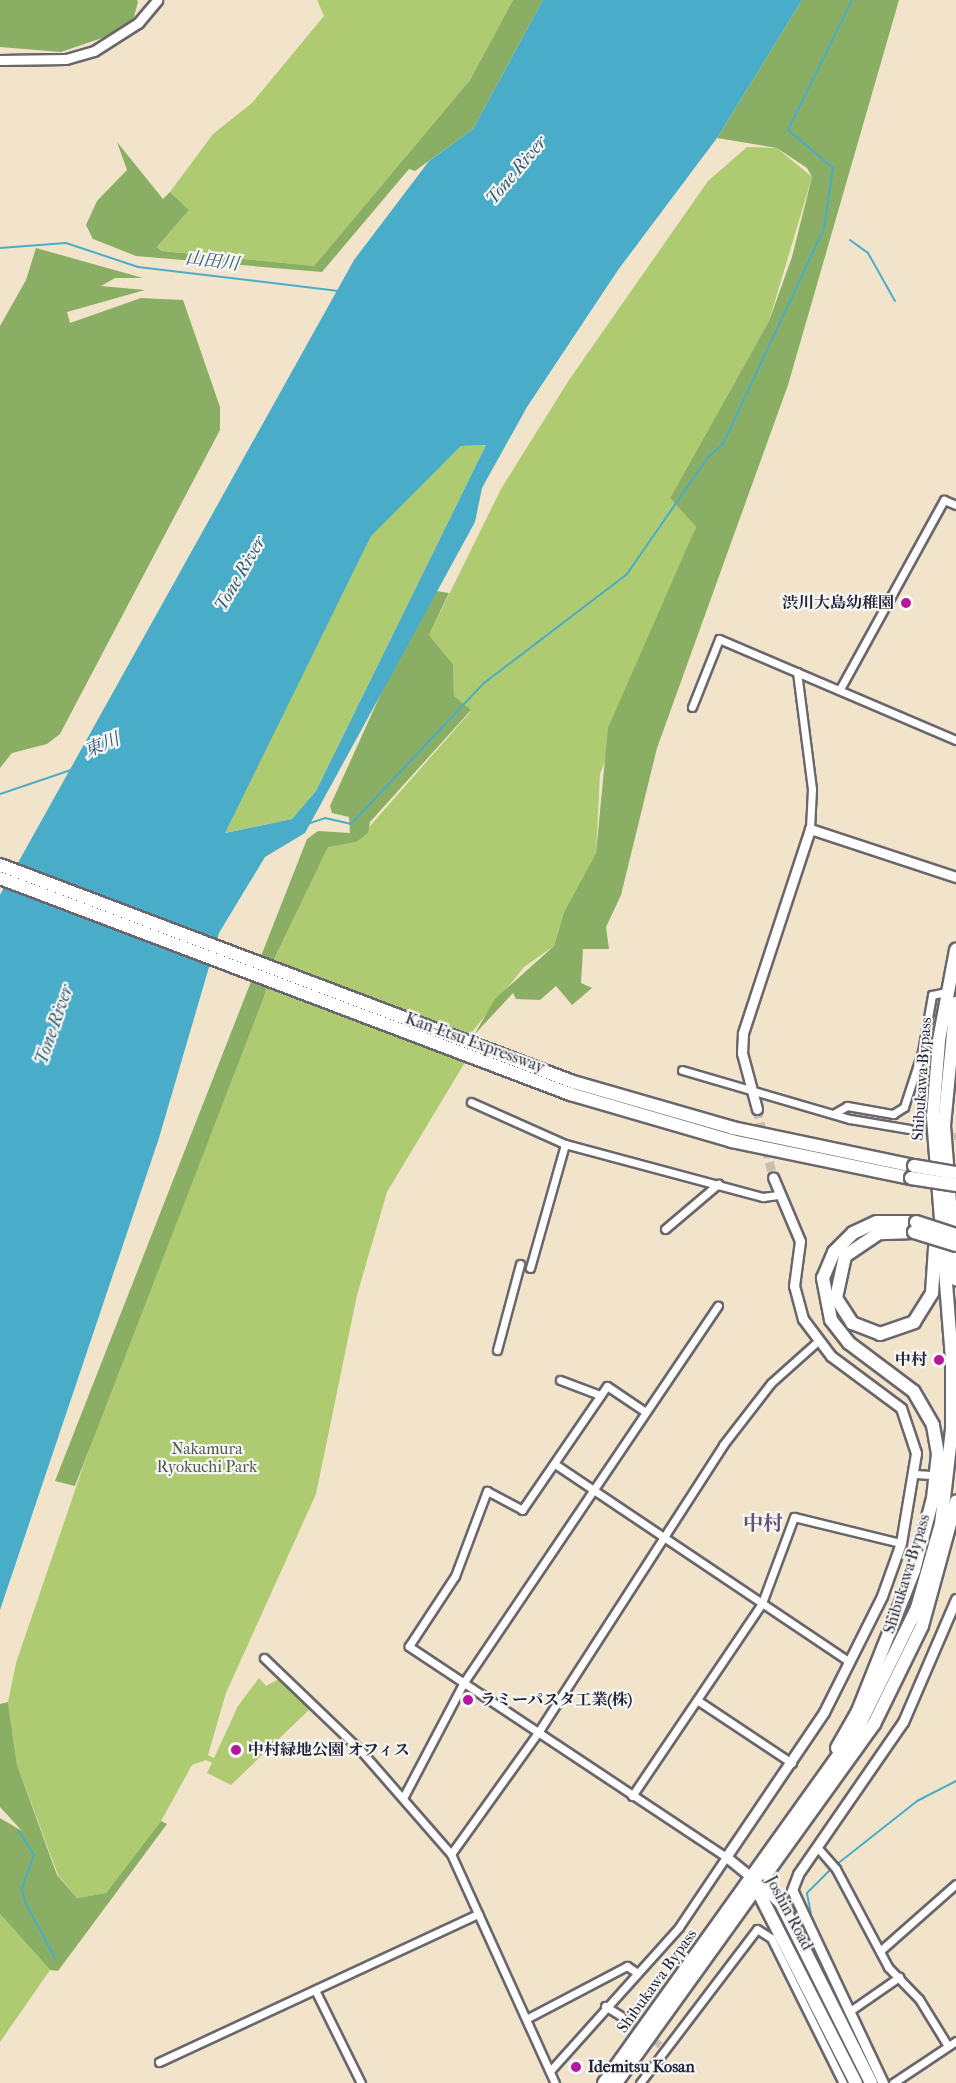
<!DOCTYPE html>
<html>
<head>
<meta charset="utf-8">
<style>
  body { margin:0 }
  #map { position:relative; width:956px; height:2083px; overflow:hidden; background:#f1e4cb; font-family:"IM FELL French Canon","Noto Serif JP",serif }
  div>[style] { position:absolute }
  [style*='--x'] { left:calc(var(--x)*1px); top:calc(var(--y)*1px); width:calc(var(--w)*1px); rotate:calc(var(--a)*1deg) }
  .green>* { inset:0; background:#aecb72 }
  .forest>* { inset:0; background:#8aaf64 }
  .water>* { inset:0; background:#49adc9 }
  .stream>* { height:2px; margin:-1px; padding:0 1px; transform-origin:1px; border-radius:1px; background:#49adc9 }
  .street-tunnel>* { height:7px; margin-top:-3.5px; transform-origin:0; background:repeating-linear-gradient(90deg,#c8bdae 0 7px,transparent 0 10.5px) }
  .secondary-tunnel>* { height:9px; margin-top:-4.5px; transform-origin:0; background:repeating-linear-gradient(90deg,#c8bdae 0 9px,transparent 0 13.5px) }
  .roads { filter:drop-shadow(2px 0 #6a666d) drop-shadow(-2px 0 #6a666d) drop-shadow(0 2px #6a666d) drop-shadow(0 -2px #6a666d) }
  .street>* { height:7px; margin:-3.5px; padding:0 3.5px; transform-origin:3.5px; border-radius:3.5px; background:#fff }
  .secondary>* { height:9px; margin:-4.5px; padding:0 4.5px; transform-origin:4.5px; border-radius:4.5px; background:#fff }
  .highway>* { height:12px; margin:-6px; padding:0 6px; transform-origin:6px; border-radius:6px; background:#fff }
  .bridges { filter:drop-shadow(2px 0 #6a666d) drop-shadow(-2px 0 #6a666d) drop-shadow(0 2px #6a666d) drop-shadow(0 -2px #6a666d) }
  .highway-bridge>* { height:12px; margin:-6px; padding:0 6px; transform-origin:6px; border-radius:6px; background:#fff }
  .dots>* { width:16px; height:16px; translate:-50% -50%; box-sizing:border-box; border:3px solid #f6f6f2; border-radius:50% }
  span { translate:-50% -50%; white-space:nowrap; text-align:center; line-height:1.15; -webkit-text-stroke:4.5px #f6f6f2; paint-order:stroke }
  .poi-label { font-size:16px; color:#22223b; font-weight:700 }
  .right { translate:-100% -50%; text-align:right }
  .left { translate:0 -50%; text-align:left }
  .street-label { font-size:16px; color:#22223b }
  .park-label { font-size:16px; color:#4c554c }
  .water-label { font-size:18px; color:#325a74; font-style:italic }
  .quarter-label { font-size:20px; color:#645175; font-weight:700 }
</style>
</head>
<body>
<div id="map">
  <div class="green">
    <i style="clip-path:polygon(317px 0,513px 0,470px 80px,314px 266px,163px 251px,157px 247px,189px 210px,170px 192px,213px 134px,252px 103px,324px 16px)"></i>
    <i style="clip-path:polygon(747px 147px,777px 148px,812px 177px,769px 321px,670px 498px,696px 527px,600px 774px,596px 853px,564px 912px,554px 946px,524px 967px,472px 1032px,479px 1039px,387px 1192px,357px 1295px,316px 1494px,226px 1693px,208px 1755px,214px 1758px,238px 1706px,259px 1678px,266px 1686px,279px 1679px,310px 1709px,231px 1785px,207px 1773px,212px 1763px,206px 1760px,192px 1765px,161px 1821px,106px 1893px,77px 1898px,58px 1875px,17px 1765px,8px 1702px,16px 1663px,96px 1429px,264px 997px,275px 957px,328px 846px,356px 842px,471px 711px,454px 696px,453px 664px,429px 635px,501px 489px,569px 380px,708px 181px)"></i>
    <i style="clip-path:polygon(486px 445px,316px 791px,292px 819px,224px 833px,371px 535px,461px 446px)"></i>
    <i style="clip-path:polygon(0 1914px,50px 1970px,0 2042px)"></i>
  </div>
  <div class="forest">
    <i style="clip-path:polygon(0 0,137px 0,138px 2px,131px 28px,61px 52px,0 47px)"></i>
    <i style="clip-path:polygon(513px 0,543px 0,473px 129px,415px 171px,409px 169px,322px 272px,136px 256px,93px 239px,86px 225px,97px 201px,127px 170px,117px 142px,163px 199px,170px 192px,189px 210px,157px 247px,162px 251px,314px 266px,470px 80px)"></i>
    <i style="clip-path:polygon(802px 0,899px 0,788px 385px,657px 748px,621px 895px,606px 927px,609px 949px,583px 949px,581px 983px,592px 988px,572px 1005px,556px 986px,540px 1000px,516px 999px,513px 993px,474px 1035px,495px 999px,554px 946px,564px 912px,596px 853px,608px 728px,696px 527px,670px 498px,769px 321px,792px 257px,812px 177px,807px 168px,777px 148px,717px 138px)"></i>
    <i style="clip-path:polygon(36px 248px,143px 278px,115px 278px,101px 286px,145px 290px,67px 312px,70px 323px,141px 298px,183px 300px,220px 407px,220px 430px,60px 734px,47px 744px,12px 753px,0 768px,0 326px,26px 280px)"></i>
    <i style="clip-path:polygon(436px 591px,449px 593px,429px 635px,453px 664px,454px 696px,471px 710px,370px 822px,368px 833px,356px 842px,328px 847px,275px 957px,264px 997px,75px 1486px,55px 1481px,307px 839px,318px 831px,350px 833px,349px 817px,332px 813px,330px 806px,394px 665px)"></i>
    <i style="clip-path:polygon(8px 1702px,17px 1765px,57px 1875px,77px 1898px,106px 1893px,161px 1821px,167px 1824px,58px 1971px,50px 1970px,0 1914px,0 1818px,22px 1831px,0 1807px,0 1704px)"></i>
  </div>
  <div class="water">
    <i style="clip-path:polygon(evenodd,543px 0,802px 0,717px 138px,618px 270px,527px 407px,482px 488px,475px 522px,305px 833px,265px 857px,219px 933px,159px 1138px,0 1610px,0 895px,354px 260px,429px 161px,473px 129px,543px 0,486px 445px,316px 791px,292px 819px,225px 833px,371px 536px,461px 446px,486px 445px)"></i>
  </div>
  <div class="stream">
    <i style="--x:850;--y:240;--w:22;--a:36"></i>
    <i style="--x:868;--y:253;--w:55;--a:60.6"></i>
    <i style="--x:0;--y:248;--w:66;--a:-4.3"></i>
    <i style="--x:66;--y:243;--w:76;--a:18.4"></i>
    <i style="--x:138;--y:267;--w:202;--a:6.8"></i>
    <i style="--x:0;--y:794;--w:75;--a:-18.7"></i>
    <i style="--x:307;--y:824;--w:19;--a:-18"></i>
    <i style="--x:325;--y:818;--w:27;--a:13"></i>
    <i style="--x:351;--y:824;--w:194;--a:-46.7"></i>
    <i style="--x:484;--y:683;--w:180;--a:-37.3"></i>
    <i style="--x:627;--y:574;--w:142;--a:-55.3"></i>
    <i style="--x:708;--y:457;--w:20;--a:-41"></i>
    <i style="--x:723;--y:444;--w:238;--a:-64.9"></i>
    <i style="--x:824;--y:228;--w:61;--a:-81.5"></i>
    <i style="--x:833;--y:168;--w:59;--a:-139.8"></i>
    <i style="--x:788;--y:130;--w:145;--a:-63.8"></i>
    <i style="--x:19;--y:1831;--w:28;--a:58"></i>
    <i style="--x:34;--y:1855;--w:35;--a:110"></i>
    <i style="--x:22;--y:1888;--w:14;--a:78"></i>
    <i style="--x:25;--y:1902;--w:66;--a:61.9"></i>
    <i style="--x:836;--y:1865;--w:103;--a:-38.3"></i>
    <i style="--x:917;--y:1801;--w:44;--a:-27.1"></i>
    <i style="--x:811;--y:1914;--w:21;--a:-101"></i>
    <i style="--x:807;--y:1893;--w:35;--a:-45"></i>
  </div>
  <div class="street-tunnel">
    <i style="--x:909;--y:1129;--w:48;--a:8.5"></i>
    <i style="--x:621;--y:2016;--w:51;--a:36.2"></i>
  </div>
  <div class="secondary-tunnel">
    <i style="--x:757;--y:1109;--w:70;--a:76.8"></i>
  </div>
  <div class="roads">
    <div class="street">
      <i style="--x:797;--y:672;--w:118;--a:82.7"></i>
      <i style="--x:812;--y:789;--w:40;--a:92.9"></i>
      <i style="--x:840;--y:689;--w:216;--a:-61.2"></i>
      <i style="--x:944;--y:500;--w:13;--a:23"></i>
      <i style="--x:692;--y:707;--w:73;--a:-68.3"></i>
      <i style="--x:719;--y:639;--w:258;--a:23.1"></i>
      <i style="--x:682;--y:1070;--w:175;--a:16.3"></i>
      <i style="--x:850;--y:1119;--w:60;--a:9.6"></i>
      <i style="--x:471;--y:1102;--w:103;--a:24.1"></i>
      <i style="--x:565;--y:1144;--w:205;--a:15"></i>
      <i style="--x:763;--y:1197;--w:15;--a:-8"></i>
      <i style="--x:835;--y:1113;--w:14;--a:-30"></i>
      <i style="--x:847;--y:1106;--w:47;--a:9.9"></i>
      <i style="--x:893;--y:1114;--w:13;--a:-32"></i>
      <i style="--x:904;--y:1107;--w:58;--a:-71.9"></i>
      <i style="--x:922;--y:1052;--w:58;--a:-80"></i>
      <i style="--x:932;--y:995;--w:14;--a:-12"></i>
      <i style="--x:665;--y:1229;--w:70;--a:-40.3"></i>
      <i style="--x:530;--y:1268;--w:129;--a:-74.2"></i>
      <i style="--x:497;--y:1350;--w:89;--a:-75"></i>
      <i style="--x:560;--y:1380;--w:43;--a:20.6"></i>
      <i style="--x:555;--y:1464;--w:355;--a:33.9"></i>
      <i style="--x:915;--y:1474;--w:16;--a:4"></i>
      <i style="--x:264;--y:1658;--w:136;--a:43.8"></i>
      <i style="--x:362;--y:1752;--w:135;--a:48.9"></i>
      <i style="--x:451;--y:1854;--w:252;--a:65.6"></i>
      <i style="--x:697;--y:1700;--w:114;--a:33.6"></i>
      <i style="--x:632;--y:1796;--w:233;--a:-56"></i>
      <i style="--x:762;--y:1603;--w:92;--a:-69.6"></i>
      <i style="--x:794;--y:1517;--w:110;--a:13.7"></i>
      <i style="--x:403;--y:1798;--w:131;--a:-62.3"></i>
      <i style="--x:464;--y:1682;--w:454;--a:-56"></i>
      <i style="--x:817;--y:1847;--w:29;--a:49"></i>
      <i style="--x:836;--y:1869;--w:111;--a:62"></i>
      <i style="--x:888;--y:1967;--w:45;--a:45.9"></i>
      <i style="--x:919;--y:1999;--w:55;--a:58.3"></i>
      <i style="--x:451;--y:1854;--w:151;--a:-54.4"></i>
      <i style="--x:539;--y:1731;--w:340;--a:-57.2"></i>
      <i style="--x:723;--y:1445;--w:78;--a:-52.3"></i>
      <i style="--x:771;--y:1383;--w:63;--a:-41.8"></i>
      <i style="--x:880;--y:1951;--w:101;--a:-41.4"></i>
      <i style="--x:316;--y:1992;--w:102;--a:63.7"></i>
      <i style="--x:605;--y:2006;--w:19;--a:32"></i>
      <i style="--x:850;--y:2011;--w:60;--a:-34.8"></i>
      <i style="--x:526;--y:2019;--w:114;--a:-27.7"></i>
      <i style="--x:627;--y:1966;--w:11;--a:34"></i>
      <i style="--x:159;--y:2062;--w:352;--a:-24.9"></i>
      <i style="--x:550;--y:2071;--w:193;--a:-48.1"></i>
      <i style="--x:679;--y:1927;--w:84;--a:-56.1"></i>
      <i style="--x:726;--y:1857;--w:381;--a:-146.4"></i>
      <i style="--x:409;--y:1646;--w:84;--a:-56.7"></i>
      <i style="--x:455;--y:1576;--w:91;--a:-69.4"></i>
      <i style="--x:487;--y:1491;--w:40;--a:28"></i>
      <i style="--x:522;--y:1510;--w:150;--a:-55.6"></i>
      <i style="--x:607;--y:1386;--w:45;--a:34"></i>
      <i style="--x:640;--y:2083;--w:193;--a:-52.8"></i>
      <i style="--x:757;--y:1929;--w:17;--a:33"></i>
      <i style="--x:771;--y:1938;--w:162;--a:63.6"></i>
      <i style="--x:893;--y:2083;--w:76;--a:-33.7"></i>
    </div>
    <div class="secondary">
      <i style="--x:0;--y:60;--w:66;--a:-0.9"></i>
      <i style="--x:66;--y:59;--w:29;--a:-16"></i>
      <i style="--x:94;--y:51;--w:52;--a:-32.5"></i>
      <i style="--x:138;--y:23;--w:30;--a:-50"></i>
      <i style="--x:757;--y:1109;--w:58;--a:-105"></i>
      <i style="--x:742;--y:1053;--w:20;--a:-87"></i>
      <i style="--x:743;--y:1033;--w:215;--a:-71.8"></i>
      <i style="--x:810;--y:829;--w:154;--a:18.2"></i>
      <i style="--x:751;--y:1877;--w:32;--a:-141"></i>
      <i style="--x:726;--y:1857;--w:175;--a:-55.9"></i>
      <i style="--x:824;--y:1712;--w:130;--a:-63.4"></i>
      <i style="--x:882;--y:1596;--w:56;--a:-70.3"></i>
      <i style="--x:901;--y:1543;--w:91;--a:-80.5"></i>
      <i style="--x:916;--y:1453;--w:47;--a:-108.4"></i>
      <i style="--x:901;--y:1408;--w:87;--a:-143.4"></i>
      <i style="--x:831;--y:1356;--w:46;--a:-127.1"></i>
      <i style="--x:803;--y:1319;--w:34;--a:-105"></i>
      <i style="--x:794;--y:1286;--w:45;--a:-82.4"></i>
      <i style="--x:800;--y:1241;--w:69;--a:-112.9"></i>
      <i style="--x:883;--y:2083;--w:213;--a:-115.2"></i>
      <i style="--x:792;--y:1890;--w:17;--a:-69"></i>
      <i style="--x:798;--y:1874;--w:185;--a:-55.4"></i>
      <i style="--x:903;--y:1722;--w:134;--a:-66.7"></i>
    </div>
    <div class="highway">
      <i style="--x:0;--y:865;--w:613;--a:20.74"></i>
      <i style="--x:573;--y:1082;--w:166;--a:16"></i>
      <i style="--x:733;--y:1128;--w:185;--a:11.9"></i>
      <i style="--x:0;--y:878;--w:610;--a:20.75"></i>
      <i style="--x:570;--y:1094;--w:169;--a:16.2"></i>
      <i style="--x:732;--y:1141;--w:183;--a:11.7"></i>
      <i style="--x:956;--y:1003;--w:124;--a:95.6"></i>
      <i style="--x:944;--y:1126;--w:154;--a:85.5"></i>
      <i style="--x:914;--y:1232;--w:35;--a:178"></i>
      <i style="--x:879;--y:1233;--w:41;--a:145.9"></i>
      <i style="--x:845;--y:1256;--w:43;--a:102.1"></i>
      <i style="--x:836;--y:1298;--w:30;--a:57"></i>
      <i style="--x:852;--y:1323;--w:30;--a:21"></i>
      <i style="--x:880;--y:1334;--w:36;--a:-19"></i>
      <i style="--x:914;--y:1322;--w:34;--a:-58"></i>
      <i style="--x:932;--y:1293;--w:45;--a:-86.2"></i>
      <i style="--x:837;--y:1748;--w:43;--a:-60.4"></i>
      <i style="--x:858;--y:1711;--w:152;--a:-68.3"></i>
      <i style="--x:914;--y:1570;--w:74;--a:-75.2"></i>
      <i style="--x:933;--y:1498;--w:44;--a:-83.5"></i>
      <i style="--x:938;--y:1454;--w:29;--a:-100"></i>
      <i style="--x:933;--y:1425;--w:39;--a:-120"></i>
      <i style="--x:913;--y:1391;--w:80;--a:-143.1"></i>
      <i style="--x:849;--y:1343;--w:29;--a:-128"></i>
      <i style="--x:831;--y:1320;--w:43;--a:-100.8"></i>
      <i style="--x:823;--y:1278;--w:28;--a:-67"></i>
      <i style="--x:834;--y:1252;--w:27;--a:-45"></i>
      <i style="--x:853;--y:1233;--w:26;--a:-25"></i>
      <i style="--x:877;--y:1222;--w:39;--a:0"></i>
      <i style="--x:758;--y:1880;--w:33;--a:45"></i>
      <i style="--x:781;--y:1903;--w:201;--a:63.4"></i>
      <i style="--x:756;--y:1887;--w:220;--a:63"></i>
      <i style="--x:604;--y:2083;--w:434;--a:-54.4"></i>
      <i style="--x:857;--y:1730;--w:136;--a:-63.8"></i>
      <i style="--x:917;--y:1608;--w:87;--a:-74.1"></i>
      <i style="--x:941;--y:1524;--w:96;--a:-83.4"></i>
      <i style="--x:952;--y:1429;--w:70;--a:-90"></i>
      <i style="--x:952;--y:1359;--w:243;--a:-94.5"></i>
      <i style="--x:933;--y:1117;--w:77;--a:-85.5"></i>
      <i style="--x:939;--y:1040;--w:92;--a:-79.3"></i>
      <i style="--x:616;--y:2083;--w:442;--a:-54.3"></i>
      <i style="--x:874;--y:1724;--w:109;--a:-63.9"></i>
      <i style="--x:922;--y:1626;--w:129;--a:-74.7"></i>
    </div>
  </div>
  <div class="bridges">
    <div class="highway-bridge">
      <i style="--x:914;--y:1166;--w:43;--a:9.5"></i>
      <i style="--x:911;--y:1178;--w:46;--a:8.8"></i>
      <i style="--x:916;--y:1222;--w:42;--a:18"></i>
      <i style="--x:914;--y:1232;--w:44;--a:17.2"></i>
    </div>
  </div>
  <div class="dots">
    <i style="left:906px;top:603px;background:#b5179e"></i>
    <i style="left:939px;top:1360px;background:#b5179e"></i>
    <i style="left:468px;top:1700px;background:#b5179e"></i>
    <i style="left:236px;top:1750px;background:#b5179e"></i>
    <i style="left:576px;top:2067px;background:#b5179e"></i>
  </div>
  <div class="poi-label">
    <span class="right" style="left:894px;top:603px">渋川大島幼稚園</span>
    <span class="right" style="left:927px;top:1360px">中村</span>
    <span class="left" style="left:480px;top:1700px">ラミーパスタ工業(株)</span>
    <span class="left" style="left:248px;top:1750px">中村緑地公園 オフィス</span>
    <span class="left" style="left:588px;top:2067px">Idemitsu Kosan</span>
  </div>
  <div class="street-label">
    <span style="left:475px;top:1043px;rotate:20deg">Kan-Etsu Expressway</span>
    <span style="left:922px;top:1079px;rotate:-86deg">Shibukawa Bypass</span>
    <span style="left:907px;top:1574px;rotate:-73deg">Shibukawa Bypass</span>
    <span style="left:789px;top:1913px;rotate:62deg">Joshin Road</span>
    <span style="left:657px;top:1981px;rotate:-54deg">Shibukawa Bypass</span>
  </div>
  <div class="park-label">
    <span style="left:207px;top:1458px">Nakamura<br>Ryokuchi Park</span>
  </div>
  <div class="water-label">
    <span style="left:517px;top:171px;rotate:-50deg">Tone River</span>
    <span style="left:212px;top:262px;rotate:7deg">山田川</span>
    <span style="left:241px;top:574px;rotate:-60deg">Tone River</span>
    <span style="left:102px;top:746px;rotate:-22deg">東川</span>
    <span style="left:55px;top:1025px;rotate:-71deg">Tone River</span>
  </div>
  <div class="quarter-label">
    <span style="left:763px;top:1523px">中村</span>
  </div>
</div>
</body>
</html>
